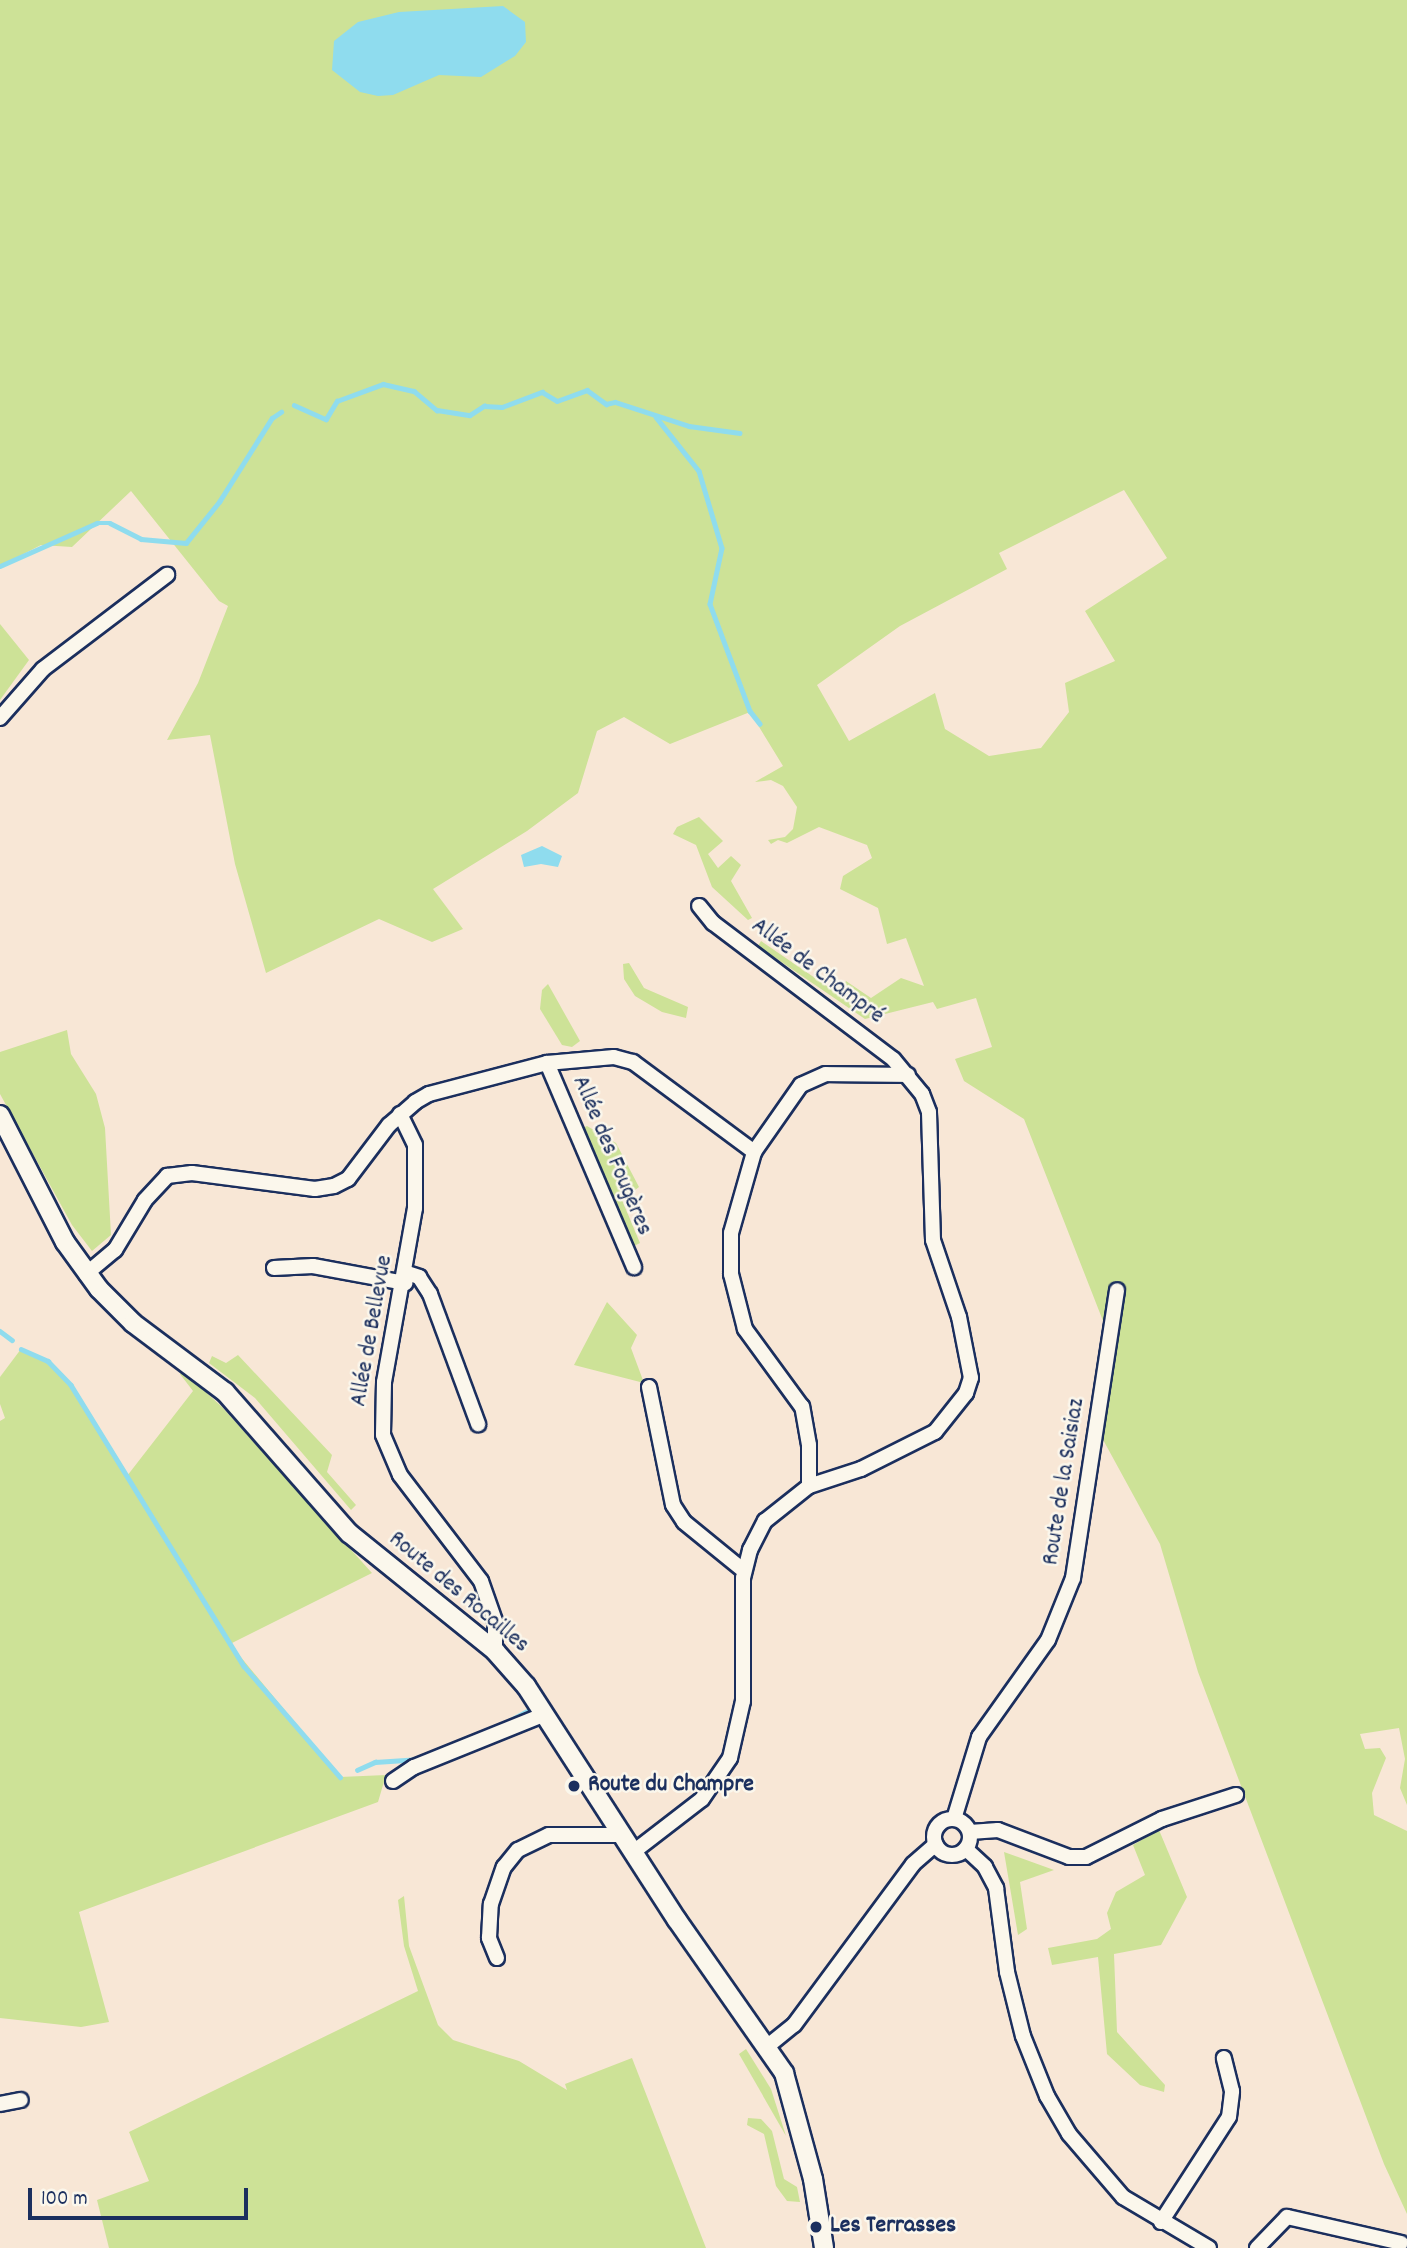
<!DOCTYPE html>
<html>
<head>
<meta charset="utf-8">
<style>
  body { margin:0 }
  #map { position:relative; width:1407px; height:2248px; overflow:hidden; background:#f8e7d6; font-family:Dekko,sans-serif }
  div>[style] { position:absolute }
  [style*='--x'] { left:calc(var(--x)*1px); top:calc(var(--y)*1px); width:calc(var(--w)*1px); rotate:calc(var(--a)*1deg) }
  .green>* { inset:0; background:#cde297 }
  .water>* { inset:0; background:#8fdcee }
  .stream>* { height:4.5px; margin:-2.25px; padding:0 2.25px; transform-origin:2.25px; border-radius:2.25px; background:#8fdcee }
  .roads { filter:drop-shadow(2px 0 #1b2f5e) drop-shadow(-2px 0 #1b2f5e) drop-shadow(0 2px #1b2f5e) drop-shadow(0 -2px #1b2f5e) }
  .minor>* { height:14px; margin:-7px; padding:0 7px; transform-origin:7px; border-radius:7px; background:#fbf7ec }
  .minor>.ring { margin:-7px; padding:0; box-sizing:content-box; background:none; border:14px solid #fbf7ec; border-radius:50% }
  .tertiary>* { height:18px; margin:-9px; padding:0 9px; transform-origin:9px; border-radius:9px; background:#fbf7ec }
  .dots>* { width:19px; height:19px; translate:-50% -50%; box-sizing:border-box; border:4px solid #fbf7ec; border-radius:50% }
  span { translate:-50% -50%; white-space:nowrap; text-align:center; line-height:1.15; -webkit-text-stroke:5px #fbf7ec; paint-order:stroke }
  .street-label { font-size:24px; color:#1b2f5e }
  .poi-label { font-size:24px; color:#1b2f5e; font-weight:700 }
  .left { translate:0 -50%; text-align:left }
  .scale { position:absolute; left:28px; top:2188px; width:220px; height:32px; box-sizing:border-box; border:4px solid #1b2f5e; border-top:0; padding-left:9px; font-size:21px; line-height:24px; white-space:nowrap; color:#1b2f5e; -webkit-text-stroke:5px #fbf7ec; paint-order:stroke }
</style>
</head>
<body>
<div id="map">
  <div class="green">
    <i style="clip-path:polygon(evenodd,0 0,1407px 0,1407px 1805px,1400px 1788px,1405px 1759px,1399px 1728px,1360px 1734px,1365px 1749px,1380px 1748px,1386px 1758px,1372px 1793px,1374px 1815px,1407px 1831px,1407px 2214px,1384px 2164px,1198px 1672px,1160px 1544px,1101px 1436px,1105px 1326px,1024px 1119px,964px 1081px,955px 1059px,992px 1047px,976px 998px,937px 1009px,933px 1002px,865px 1019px,758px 946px,761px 941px,837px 993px,846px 981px,871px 998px,901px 978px,924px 986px,906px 938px,887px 944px,878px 908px,840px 889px,843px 876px,872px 858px,867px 845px,819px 827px,787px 843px,778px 840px,771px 844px,768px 840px,785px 837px,793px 829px,797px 807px,783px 786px,771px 780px,755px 782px,783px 766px,750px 712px,670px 744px,624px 717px,597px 731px,578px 793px,527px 831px,433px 889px,463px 929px,432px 942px,379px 919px,266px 973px,235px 864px,210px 735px,167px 740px,198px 683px,228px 606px,219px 601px,131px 491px,72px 547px,41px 545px,0 566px,0 0,1124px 490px,1167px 558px,1085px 611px,1115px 661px,1065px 683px,1069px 712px,1041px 748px,989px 756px,945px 729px,935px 693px,849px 741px,817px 685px,900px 626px,1007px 569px,999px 553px,1124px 490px)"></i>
    <i style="clip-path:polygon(0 624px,29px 660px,0 700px)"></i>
    <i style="clip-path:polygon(699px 817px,723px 841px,708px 854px,718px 868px,731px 856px,741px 865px,731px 881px,752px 918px,748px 920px,712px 887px,696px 845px,673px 834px,677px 827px)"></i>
    <i style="clip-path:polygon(629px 963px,644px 988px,688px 1007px,686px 1018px,662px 1012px,635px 996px,624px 979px,623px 964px)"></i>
    <i style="clip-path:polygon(548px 984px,580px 1041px,572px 1047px,562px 1045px,540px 1009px,542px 990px)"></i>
    <i style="clip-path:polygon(67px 1030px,71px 1054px,96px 1094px,105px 1128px,111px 1235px,92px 1251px,72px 1225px,0 1094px,0 1052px)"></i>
    <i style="clip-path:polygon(587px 1126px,616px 1143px,639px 1187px,622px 1200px,640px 1243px,634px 1246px,583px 1128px)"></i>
    <i style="clip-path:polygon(607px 1302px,637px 1335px,631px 1348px,644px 1383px,574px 1365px)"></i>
    <i style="clip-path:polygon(21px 1349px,48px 1361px,71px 1385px,127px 1476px,193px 1391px,180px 1374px,183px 1371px,222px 1407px,372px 1573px,230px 1644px,340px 1777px,386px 1775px,378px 1802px,79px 1912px,109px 2022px,81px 2027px,0 2018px,0 1421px,5px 1418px,0 1404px,0 1377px)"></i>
    <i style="clip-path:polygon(238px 1355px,332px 1455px,327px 1472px,356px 1505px,351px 1510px,255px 1398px,209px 1363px,212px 1356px,226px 1363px)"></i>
    <i style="clip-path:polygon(1159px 1830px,1187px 1897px,1161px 1945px,1114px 1954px,1117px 2032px,1165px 2085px,1164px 2092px,1140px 2085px,1107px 2054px,1098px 1957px,1052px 1965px,1048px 1948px,1097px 1939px,1111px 1929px,1107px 1913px,1116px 1892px,1145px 1875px,1133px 1845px)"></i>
    <i style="clip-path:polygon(1004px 1852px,1054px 1870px,1020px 1882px,1027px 1929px,1018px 1935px)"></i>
    <i style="clip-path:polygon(404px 1896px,409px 1946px,438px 2025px,453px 2040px,519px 2061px,567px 2090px,565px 2084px,632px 2058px,706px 2248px,109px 2248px,97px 2200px,149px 2181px,129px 2132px,418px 1991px,404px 1946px,398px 1900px)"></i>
    <i style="clip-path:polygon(746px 2049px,771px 2089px,786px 2136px,739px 2054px)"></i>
    <i style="clip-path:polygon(748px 2118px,761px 2119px,772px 2131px,784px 2179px,797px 2187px,800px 2202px,787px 2201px,776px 2186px,764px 2134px,747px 2125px)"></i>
  </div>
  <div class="water">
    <i style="clip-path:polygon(503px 6px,525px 22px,526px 42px,515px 56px,481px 77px,439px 75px,393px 95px,378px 96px,360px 92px,332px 70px,334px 41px,358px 22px,399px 12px)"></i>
    <i style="clip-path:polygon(542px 846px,562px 856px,558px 867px,541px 864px,524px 867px,521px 855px)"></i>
  </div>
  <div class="stream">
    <i style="--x:294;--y:405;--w:35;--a:24"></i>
    <i style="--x:326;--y:419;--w:21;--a:-59"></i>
    <i style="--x:337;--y:401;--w:49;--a:-20.3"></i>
    <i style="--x:383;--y:384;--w:32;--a:13"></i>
    <i style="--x:414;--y:391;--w:30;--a:40"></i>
    <i style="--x:437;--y:410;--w:33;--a:9"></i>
    <i style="--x:470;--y:415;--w:17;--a:-33"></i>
    <i style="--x:484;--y:406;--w:18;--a:3"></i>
    <i style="--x:502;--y:407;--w:43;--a:-20.6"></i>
    <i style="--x:542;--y:392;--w:17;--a:31"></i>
    <i style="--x:557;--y:401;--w:32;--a:-20"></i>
    <i style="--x:587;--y:390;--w:24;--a:36"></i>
    <i style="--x:606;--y:404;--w:9;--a:-13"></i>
    <i style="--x:615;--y:402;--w:78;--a:18"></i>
    <i style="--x:689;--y:426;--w:51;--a:7.8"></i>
    <i style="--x:656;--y:417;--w:69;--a:51.5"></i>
    <i style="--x:699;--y:471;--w:80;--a:73.4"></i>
    <i style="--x:722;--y:548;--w:57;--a:102.1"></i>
    <i style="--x:710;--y:604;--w:114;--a:69.5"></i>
    <i style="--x:750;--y:711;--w:16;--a:52"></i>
    <i style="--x:0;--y:566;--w:106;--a:-23.9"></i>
    <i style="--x:97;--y:523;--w:13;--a:0"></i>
    <i style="--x:110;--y:523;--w:35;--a:27"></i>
    <i style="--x:141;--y:539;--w:45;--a:5.1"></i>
    <i style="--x:186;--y:543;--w:53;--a:-51.2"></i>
    <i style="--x:219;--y:502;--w:99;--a:-57.8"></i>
    <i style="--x:272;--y:418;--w:11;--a:-34"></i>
    <i style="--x:0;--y:1331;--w:15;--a:37"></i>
    <i style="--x:21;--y:1349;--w:30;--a:24"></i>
    <i style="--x:48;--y:1361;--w:33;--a:46"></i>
    <i style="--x:71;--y:1385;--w:330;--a:58.4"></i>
    <i style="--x:244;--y:1666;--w:147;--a:49.1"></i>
    <i style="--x:503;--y:1724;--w:27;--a:-28"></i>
    <i style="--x:357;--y:1770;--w:20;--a:-24"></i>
    <i style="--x:375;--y:1762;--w:45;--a:-3.8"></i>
  </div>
  <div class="roads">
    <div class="minor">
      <i style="--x:0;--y:718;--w:65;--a:-48.7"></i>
      <i style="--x:43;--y:669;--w:156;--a:-37.2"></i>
      <i style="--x:547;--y:1063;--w:222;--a:66.9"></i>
      <i style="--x:400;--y:1114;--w:34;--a:64"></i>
      <i style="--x:415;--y:1145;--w:63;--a:90"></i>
      <i style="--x:415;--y:1208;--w:177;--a:100.1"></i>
      <i style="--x:384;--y:1382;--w:53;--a:91.1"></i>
      <i style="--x:383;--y:1435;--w:43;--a:67"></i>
      <i style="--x:400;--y:1475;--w:133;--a:52.6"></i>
      <i style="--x:481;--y:1581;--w:42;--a:70.7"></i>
      <i style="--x:495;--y:1621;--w:30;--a:90"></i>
      <i style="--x:274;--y:1268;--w:39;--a:-3"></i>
      <i style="--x:313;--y:1266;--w:94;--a:10.5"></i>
      <i style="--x:407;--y:1273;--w:13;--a:18"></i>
      <i style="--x:419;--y:1277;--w:20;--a:57"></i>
      <i style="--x:430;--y:1294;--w:139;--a:69.7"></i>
      <i style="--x:86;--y:1274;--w:38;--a:-40"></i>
      <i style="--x:115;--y:1250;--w:58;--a:-59"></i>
      <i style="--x:145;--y:1200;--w:33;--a:-47"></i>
      <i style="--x:167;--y:1176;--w:25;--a:-7"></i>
      <i style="--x:192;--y:1173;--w:124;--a:7.4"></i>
      <i style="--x:315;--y:1189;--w:19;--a:-9"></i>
      <i style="--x:334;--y:1186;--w:16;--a:-27"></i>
      <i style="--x:348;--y:1179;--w:68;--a:-52.8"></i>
      <i style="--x:389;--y:1125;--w:35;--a:-41"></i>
      <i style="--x:415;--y:1102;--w:16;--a:-30"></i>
      <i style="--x:429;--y:1094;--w:122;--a:-14.7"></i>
      <i style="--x:547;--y:1063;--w:67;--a:-5.1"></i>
      <i style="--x:614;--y:1057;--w:20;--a:15"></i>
      <i style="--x:633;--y:1062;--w:151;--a:36.6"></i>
      <i style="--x:649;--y:1387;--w:120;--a:78.5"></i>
      <i style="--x:673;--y:1505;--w:20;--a:57"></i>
      <i style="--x:684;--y:1522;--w:77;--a:39.2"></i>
      <i style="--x:809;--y:1486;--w:41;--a:-90"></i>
      <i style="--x:809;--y:1445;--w:39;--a:-100"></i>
      <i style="--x:802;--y:1407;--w:97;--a:-126.2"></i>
      <i style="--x:745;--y:1329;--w:57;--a:-104.3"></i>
      <i style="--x:731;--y:1274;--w:41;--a:-90"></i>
      <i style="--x:731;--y:1233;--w:84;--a:-74.1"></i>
      <i style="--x:754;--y:1152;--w:82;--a:-55"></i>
      <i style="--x:801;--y:1085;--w:27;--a:-24"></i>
      <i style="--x:826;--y:1074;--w:82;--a:0.7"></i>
      <i style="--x:393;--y:1781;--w:25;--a:-34"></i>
      <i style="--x:414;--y:1767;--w:141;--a:-22"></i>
      <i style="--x:954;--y:1819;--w:86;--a:-73"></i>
      <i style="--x:979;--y:1737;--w:119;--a:-54.6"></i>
      <i style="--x:1048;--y:1640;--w:67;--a:-68"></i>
      <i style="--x:1073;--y:1578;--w:291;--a:-81.3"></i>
      <i class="ring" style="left:934px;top:1819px;width:22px;height:22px"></i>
      <i style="--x:970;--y:1832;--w:28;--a:-4"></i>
      <i style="--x:998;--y:1830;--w:76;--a:20.8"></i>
      <i style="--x:1069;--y:1857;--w:17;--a:0"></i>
      <i style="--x:1086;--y:1857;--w:85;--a:-26.6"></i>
      <i style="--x:1162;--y:1819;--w:78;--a:-18"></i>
      <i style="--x:966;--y:1849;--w:26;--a:43"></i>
      <i style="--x:985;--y:1867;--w:24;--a:62"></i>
      <i style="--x:996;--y:1888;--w:85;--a:82.5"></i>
      <i style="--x:1007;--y:1972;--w:66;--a:76"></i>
      <i style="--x:1023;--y:2036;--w:65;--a:68.2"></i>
      <i style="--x:1047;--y:2096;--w:44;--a:59.9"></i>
      <i style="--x:1069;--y:2134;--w:83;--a:49.4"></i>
      <i style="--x:1123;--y:2197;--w:100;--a:30.7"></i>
      <i style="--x:632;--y:1853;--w:88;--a:-37.6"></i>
      <i style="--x:702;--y:1799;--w:50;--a:-55.7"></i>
      <i style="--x:730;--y:1758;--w:58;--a:-77.2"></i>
      <i style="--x:743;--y:1701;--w:123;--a:-90"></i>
      <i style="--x:743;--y:1578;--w:29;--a:-76"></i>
      <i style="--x:750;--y:1550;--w:33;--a:-63"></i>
      <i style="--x:765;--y:1521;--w:56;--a:-38.5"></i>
      <i style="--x:809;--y:1486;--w:55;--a:-18.1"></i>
      <i style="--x:861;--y:1469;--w:83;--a:-26.6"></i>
      <i style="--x:935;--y:1432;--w:50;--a:-51.5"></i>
      <i style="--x:966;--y:1393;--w:16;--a:-72"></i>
      <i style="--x:971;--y:1378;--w:62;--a:-101.1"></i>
      <i style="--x:959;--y:1317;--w:81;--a:-108.7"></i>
      <i style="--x:933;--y:1240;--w:128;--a:-91.8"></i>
      <i style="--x:929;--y:1112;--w:19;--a:-111"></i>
      <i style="--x:922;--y:1094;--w:45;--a:-129.6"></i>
      <i style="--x:893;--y:1059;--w:226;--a:-142.9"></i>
      <i style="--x:713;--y:923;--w:22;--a:-129"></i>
      <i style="--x:497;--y:1958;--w:22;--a:-112"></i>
      <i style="--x:489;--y:1938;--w:34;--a:-87"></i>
      <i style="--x:491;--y:1904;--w:39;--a:-71"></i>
      <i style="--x:504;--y:1867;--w:22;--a:-51"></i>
      <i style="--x:518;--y:1850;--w:34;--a:-26"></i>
      <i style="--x:549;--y:1835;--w:71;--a:0"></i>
      <i style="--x:769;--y:2045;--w:32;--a:-39"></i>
      <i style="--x:794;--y:2025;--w:200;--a:-53.5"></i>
      <i style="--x:913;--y:1864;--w:30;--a:-41"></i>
      <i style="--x:0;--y:2104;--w:21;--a:-11"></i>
      <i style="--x:1161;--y:2222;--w:125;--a:-57.1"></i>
      <i style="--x:1229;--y:2117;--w:26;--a:-83"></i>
      <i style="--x:1232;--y:2091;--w:34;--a:-104"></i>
      <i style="--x:1257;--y:2248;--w:43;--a:-45.9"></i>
      <i style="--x:1287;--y:2217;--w:117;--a:12.8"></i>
    </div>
    <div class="tertiary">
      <i style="--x:0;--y:1115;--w:143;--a:62.9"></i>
      <i style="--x:65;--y:1242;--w:58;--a:54.1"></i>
      <i style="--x:99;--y:1289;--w:48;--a:45"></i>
      <i style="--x:133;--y:1323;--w:115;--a:36.9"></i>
      <i style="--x:225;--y:1392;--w:188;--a:48.7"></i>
      <i style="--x:349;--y:1533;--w:188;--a:38.9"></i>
      <i style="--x:495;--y:1651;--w:47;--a:48.5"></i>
      <i style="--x:526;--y:1686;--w:278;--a:57.2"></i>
      <i style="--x:677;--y:1920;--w:187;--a:55"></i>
      <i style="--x:784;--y:2073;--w:110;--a:74.7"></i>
      <i style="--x:813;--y:2179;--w:70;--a:80.9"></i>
    </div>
  </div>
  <div class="dots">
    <i style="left:574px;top:1786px;background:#1b2f5e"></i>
    <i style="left:816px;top:2227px;background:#1b2f5e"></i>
  </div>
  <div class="street-label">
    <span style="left:817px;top:972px;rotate:37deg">Allée de Champré</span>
    <span style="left:611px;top:1156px;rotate:67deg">Allée des Fougères</span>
    <span style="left:373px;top:1331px;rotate:-80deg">Allée de Bellevue</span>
    <span style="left:1065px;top:1482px;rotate:-81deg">Route de la Saisiaz</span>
    <span style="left:458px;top:1593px;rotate:40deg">Route des Rocailles</span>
  </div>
  <div class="poi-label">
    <span class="left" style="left:588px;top:1786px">Route du Champre</span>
    <span class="left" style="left:830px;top:2227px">Les Terrasses</span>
  </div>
  <div class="scale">100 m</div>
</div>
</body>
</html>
